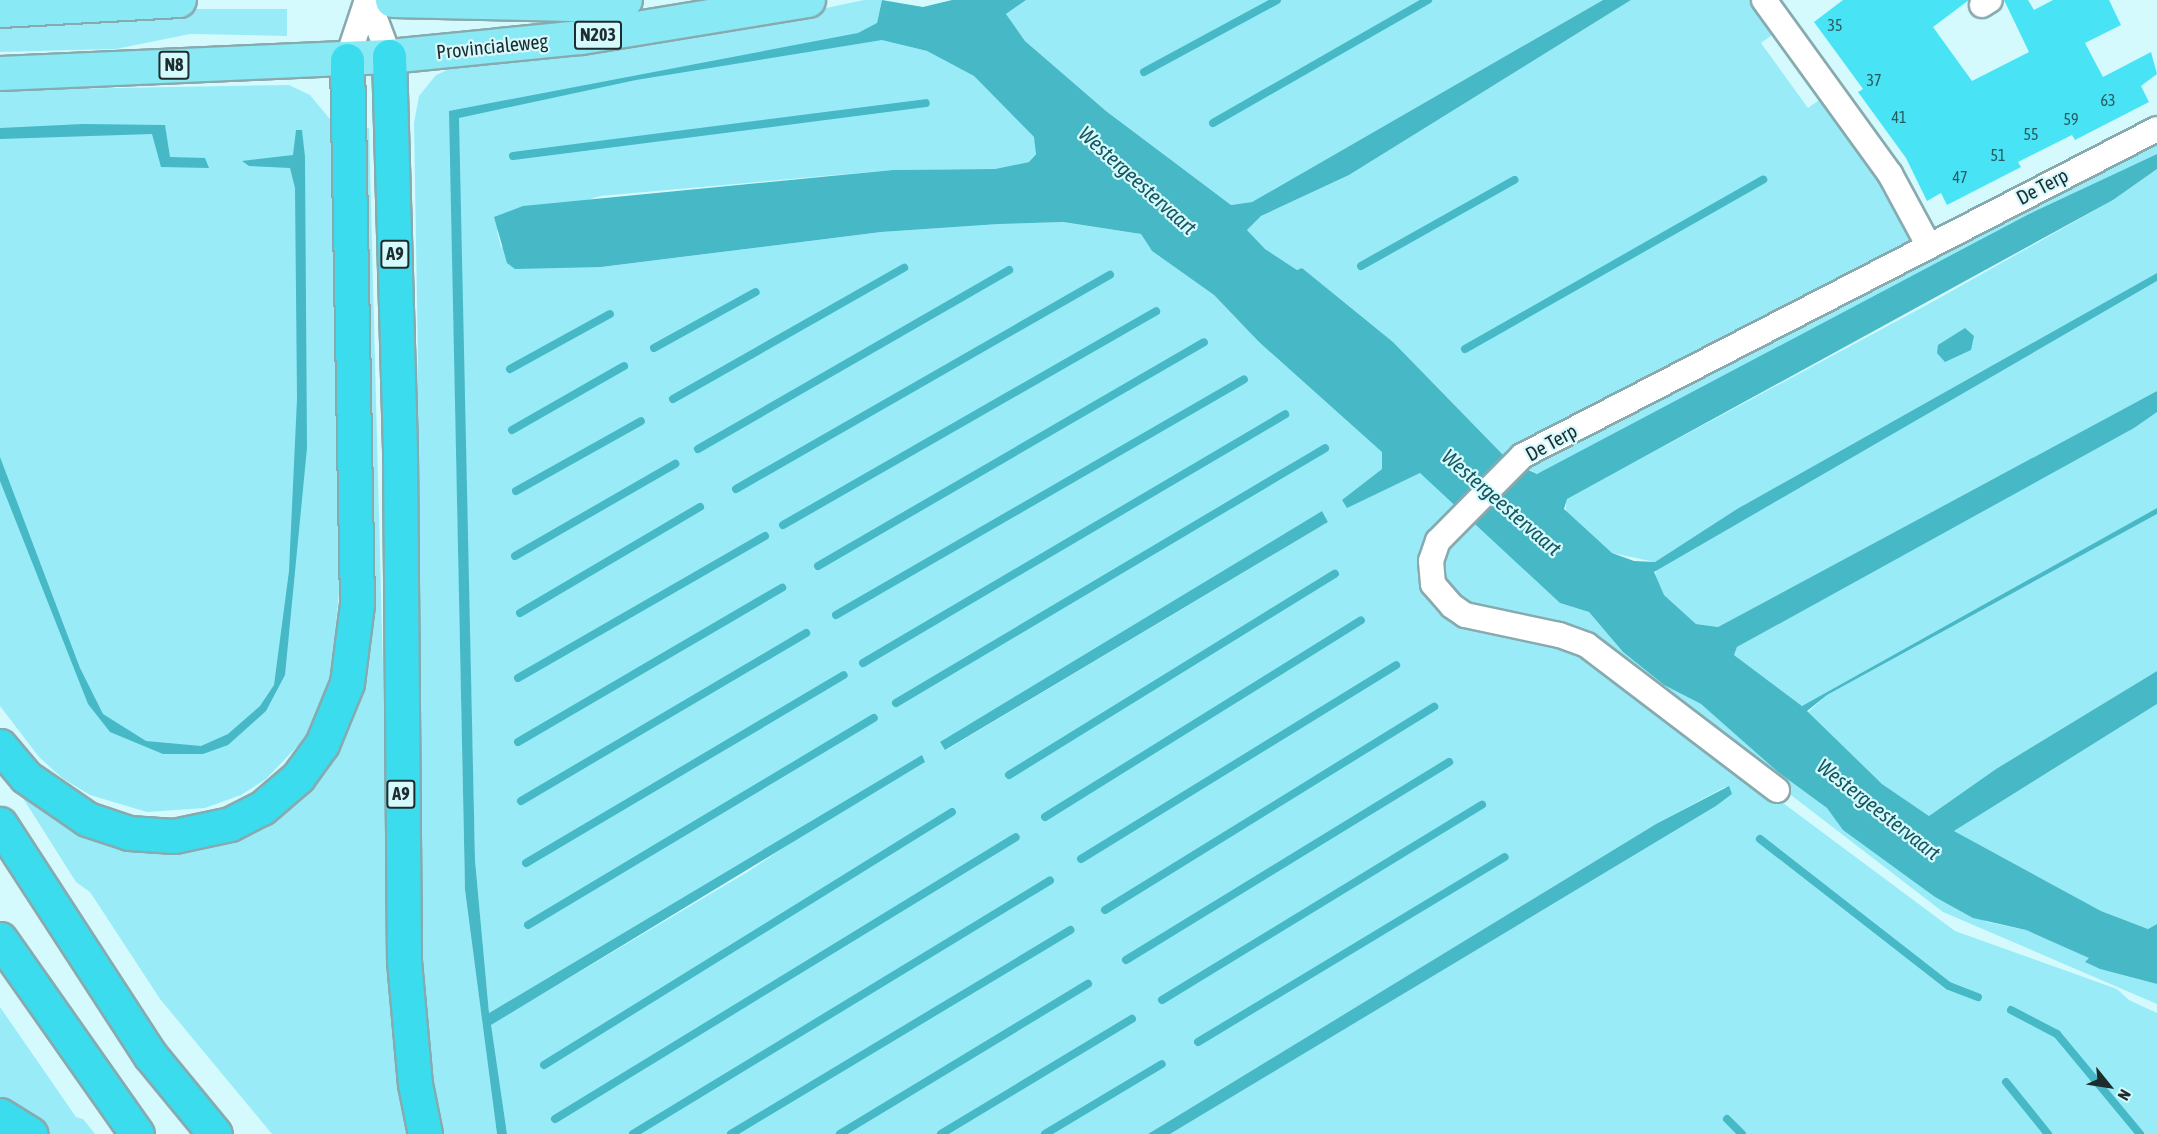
<!DOCTYPE html>
<html>
<head>
<meta charset="utf-8">
<style>
  body { margin:0 }
  #map { position:relative; width:2157px; height:1134px; overflow:hidden; background:#d5fafe; font-family:"Asap Condensed",sans-serif }
  div>[style] { position:absolute }
  [style*='--x'] { left:calc(var(--x)*1px); top:calc(var(--y)*1px); width:calc(var(--w)*1px); rotate:calc(var(--a)*1deg) }
  .green>* { inset:0; background:#99ecf7 }
  .water>* { inset:0; background:#46b8c6 }
  .stream>* { height:8px; margin:-4px; padding:0 4px; transform-origin:4px; border-radius:4px; background:#46b8c6 }
  .building>* { inset:0; background:#48e4f6 }
  .roads { filter:drop-shadow(2px 0 #87aaaf) drop-shadow(-2px 0 #87aaaf) drop-shadow(0 2px #87aaaf) drop-shadow(0 -2px #87aaaf) }
  .minor>* { height:24px; margin:-12px; padding:0 12px; transform-origin:12px; border-radius:12px; background:#fff }
  .primary>* { height:33px; margin:-16.5px; padding:0 16.5px; transform-origin:16.5px; border-radius:16.5px; background:#89eaf5 }
  .motorway>* { height:33px; margin:-16.5px; padding:0 16.5px; transform-origin:16.5px; border-radius:16.5px; background:#3bdcee }
  span { translate:-50% -50%; white-space:nowrap; text-align:center; line-height:1.15; -webkit-text-stroke:4.5px #d5fafe; paint-order:stroke }
  .number-label { font-size:16px; color:#285a5f }
  .number-label span { -webkit-text-stroke-width:0 }
  .shield-label span { padding:2px 4px; background:#d5fafe; border:2px solid; border-radius:4px; -webkit-text-stroke-width:0 }
  .shield-label { font-size:18px; color:#1e2c2d; font-weight:700 }
  .street-label { font-size:20px; color:#1e2c2d }
  .water-label { font-size:21px; color:#16575e; font-style:italic }
  .north { position:absolute; left:2079px; top:1056px; width:60px; height:60px; -webkit-text-stroke:4px #d5fafe; paint-order:stroke; rotate:120deg; font-size:16px; font-weight:700; line-height:24px; text-align:center; color:#1e2c2d }
  .north::after { content:''; display:block; margin:auto; width:21px; height:27px; background:#1e2c2d; clip-path:polygon(50% 0,100% 100%,50% 72%,0 100%) }
</style>
</head>
<body>
<div id="map">
  <div class="green">
    <i style="clip-path:polygon(evenodd,864px 0,882px 0,877px 23px,902px 45px,927px 51px,974px 76px,1035px 138px,1039px 149px,1029px 162px,995px 169px,893px 170px,600px 196px,497px 231px,501px 247px,601px 267px,881px 232px,999px 224px,1062px 222px,1141px 234px,1152px 251px,1214px 295px,1259px 342px,1383px 452px,1382px 469px,1343px 500px,1347px 507px,1420px 473px,1460px 506px,1430px 588px,1568px 643px,1955px 931px,2117px 989px,2129px 1000px,2157px 1013px,2157px 1134px,1170px 1134px,1716px 806px,1732px 794px,1725px 787px,1656px 824px,1148px 1134px,507px 1134px,490px 1025px,749px 871px,922px 755px,489px 1013px,475px 860px,458px 131px,450px 131px,465px 890px,497px 1134px,443px 1134px,430px 1075px,421px 965px,416px 794px,411px 445px,418px 362px,414px 123px,419px 96px,436px 75px,454px 67px,684px 38px,864px 0,1322px 511px,1328px 522px,946px 750px,940px 743px,1322px 511px)"></i>
    <i style="clip-path:polygon(1026px 0,1603px 0,1252px 202px,1231px 205px,1106px 111px,1025px 41px,1006px 14px)"></i>
    <i style="clip-path:polygon(1631px 0,1754px 0,1776px 32px,1761px 43px,1808px 108px,1826px 95px,1883px 175px,1914px 236px,1909px 250px,1509px 461px,1393px 342px,1302px 268px,1297px 270px,1265px 249px,1247px 230px,1261px 216px,1349px 175px)"></i>
    <i style="clip-path:polygon(173px 9px,287px 9px,287px 36px,190px 34px,116px 49px,0 52px,0 21px)"></i>
    <i style="clip-path:polygon(289px 85px,310px 95px,334px 124px,342px 559px,331px 679px,308px 735px,266px 779px,241px 795px,205px 808px,147px 812px,90px 795px,62px 778px,39px 757px,0 706px,0 90px)"></i>
    <i style="clip-path:polygon(369px 128px,392px 1021px,408px 1134px,272px 1134px,160px 999px,90px 892px,76px 882px,7px 773px,202px 845px,340px 742px,363px 692px,371px 626px,363px 129px)"></i>
    <i style="clip-path:polygon(2157px 135px,2157px 154px,2029px 214px,1558px 466px,1537px 474px,1523px 466px)"></i>
    <i style="clip-path:polygon(2157px 169px,2157px 273px,1737px 509px,1655px 562px,1612px 553px,1566px 513px,1566px 499px,1934px 301px,2113px 200px)"></i>
    <i style="clip-path:polygon(2157px 281px,2157px 391px,1718px 627px,1696px 624px,1664px 595px,1654px 577px,1658px 567px)"></i>
    <i style="clip-path:polygon(2157px 412px,2157px 508px,1802px 706px,1734px 655px,1737px 647px)"></i>
    <i style="clip-path:polygon(2157px 514px,2157px 671px,1996px 769px,1929px 816px,1882px 784px,1807px 713px,1827px 695px)"></i>
    <i style="clip-path:polygon(1469px 515px,1560px 603px,1589px 612px,1623px 652px,1664px 685px,1701px 704px,1827px 808px,1855px 837px,1935px 897px,1987px 922px,2026px 930px,2090px 958px,2085px 962px,2100px 969px,2157px 984px,2157px 1004px,1943px 912px,1634px 674px,1450px 597px,1437px 564px)"></i>
    <i style="clip-path:polygon(2157px 704px,2157px 924px,2148px 929px,2101px 911px,1954px 831px)"></i>
    <i style="clip-path:polygon(0 1007px,76px 1117px,83px 1119px,95px 1134px,49px 1134px,0 1103px)"></i>
  </div>
  <div class="water">
    <i style="clip-path:polygon(882px 0,923px 7px,952px 0,1026px 0,1006px 14px,1025px 41px,1106px 111px,1231px 205px,1252px 202px,1603px 0,1631px 0,1349px 175px,1261px 216px,1247px 230px,1265px 249px,1297px 270px,1302px 268px,1393px 342px,1509px 461px,1537px 474px,2029px 214px,2157px 154px,2157px 169px,2113px 200px,1567px 499px,1564px 509px,1612px 553px,1634px 561px,1655px 562px,1737px 509px,2157px 273px,2157px 281px,1654px 572px,1664px 595px,1696px 624px,1718px 627px,2157px 391px,2157px 412px,2134px 428px,1737px 647px,1734px 655px,1802px 706px,2157px 508px,2157px 514px,1827px 695px,1807px 711px,1882px 784px,1929px 816px,1996px 769px,2157px 671px,2157px 704px,1954px 831px,2101px 911px,2148px 929px,2157px 924px,2157px 984px,2100px 969px,2085px 962px,2089px 958px,2026px 930px,1973px 918px,1935px 897px,1843px 830px,1827px 808px,1778px 772px,1701px 704px,1664px 685px,1623px 652px,1589px 612px,1560px 603px,1420px 473px,1347px 508px,1342px 500px,1382px 469px,1382px 452px,1259px 342px,1214px 295px,1152px 251px,1141px 234px,1063px 222px,999px 224px,881px 232px,601px 267px,515px 269px,507px 263px,494px 217px,523px 206px,893px 170px,995px 169px,1029px 162px,1036px 154px,1034px 137px,974px 76px,927px 51px,882px 40px,636px 80px,459px 118px,475px 860px,489px 1013px,922px 755px,925px 762px,491px 1025px,507px 1134px,497px 1134px,465px 890px,449px 111px,858px 33px,877px 23px)"></i>
    <i style="clip-path:polygon(83px 124px,165px 125px,170px 157px,205px 158px,209px 168px,161px 167px,152px 134px,0 139px,0 128px)"></i>
    <i style="clip-path:polygon(296px 130px,302px 130px,305px 157px,307px 448px,285px 675px,266px 711px,228px 745px,203px 754px,163px 754px,110px 732px,88px 704px,0 481px,0 457px,80px 668px,103px 714px,146px 741px,201px 746px,228px 734px,260px 706px,274px 685px,289px 571px,297px 399px,295px 188px,290px 168px,249px 166px,242px 161px,293px 155px)"></i>
    <i style="clip-path:polygon(1965px 328px,1974px 336px,1971px 350px,1945px 362px,1937px 353px,1938px 345px)"></i>
    <i style="clip-path:polygon(1322px 511px,1328px 522px,945px 750px,940px 742px)"></i>
    <i style="clip-path:polygon(1729px 786px,1732px 794px,1716px 806px,1170px 1134px,1148px 1134px,1656px 824px)"></i>
  </div>
  <div class="stream">
    <i style="--x:1144;--y:72;--w:151;--a:-28.4"></i>
    <i style="--x:1213;--y:123;--w:248;--a:-29.8"></i>
    <i style="--x:513;--y:156;--w:416;--a:-7.3"></i>
    <i style="--x:1361;--y:266;--w:176;--a:-29.3"></i>
    <i style="--x:654;--y:348;--w:116;--a:-28.8"></i>
    <i style="--x:1465;--y:349;--w:343;--a:-29.6"></i>
    <i style="--x:510;--y:369;--w:114;--a:-28.8"></i>
    <i style="--x:673;--y:399;--w:266;--a:-29.6"></i>
    <i style="--x:512;--y:430;--w:129;--a:-29.7"></i>
    <i style="--x:698;--y:449;--w:359;--a:-29.9"></i>
    <i style="--x:736;--y:489;--w:431;--a:-29.8"></i>
    <i style="--x:516;--y:491;--w:143;--a:-29.2"></i>
    <i style="--x:783;--y:525;--w:430;--a:-29.8"></i>
    <i style="--x:515;--y:556;--w:185;--a:-29.9"></i>
    <i style="--x:818;--y:566;--w:446;--a:-30.1"></i>
    <i style="--x:520;--y:613;--w:209;--a:-30.5"></i>
    <i style="--x:836;--y:615;--w:471;--a:-30"></i>
    <i style="--x:863;--y:663;--w:490;--a:-30.5"></i>
    <i style="--x:518;--y:678;--w:285;--a:-29.9"></i>
    <i style="--x:896;--y:703;--w:499;--a:-30.7"></i>
    <i style="--x:518;--y:742;--w:306;--a:-30.3"></i>
    <i style="--x:1009;--y:775;--w:383;--a:-31.7"></i>
    <i style="--x:521;--y:801;--w:331;--a:-30.5"></i>
    <i style="--x:1045;--y:817;--w:372;--a:-31.9"></i>
    <i style="--x:1760;--y:839;--w:239;--a:37.9"></i>
    <i style="--x:1949;--y:986;--w:31;--a:21"></i>
    <i style="--x:1081;--y:859;--w:370;--a:-31.6"></i>
    <i style="--x:526;--y:863;--w:369;--a:-30.6"></i>
    <i style="--x:1105;--y:910;--w:387;--a:-31.7"></i>
    <i style="--x:528;--y:925;--w:403;--a:-30.9"></i>
    <i style="--x:1126;--y:960;--w:379;--a:-31.5"></i>
    <i style="--x:1162;--y:1000;--w:375;--a:-31.4"></i>
    <i style="--x:2011;--y:1010;--w:52;--a:27.6"></i>
    <i style="--x:2057;--y:1034;--w:130;--a:50.3"></i>
    <i style="--x:1198;--y:1042;--w:358;--a:-31.1"></i>
    <i style="--x:544;--y:1065;--w:480;--a:-31.8"></i>
    <i style="--x:2006;--y:1082;--w:67;--a:51.1"></i>
    <i style="--x:555;--y:1119;--w:540;--a:-31.45"></i>
    <i style="--x:1727;--y:1119;--w:21;--a:45"></i>
    <i style="--x:633;--y:1134;--w:488;--a:-31.3"></i>
    <i style="--x:731;--y:1134;--w:396;--a:-31"></i>
    <i style="--x:840;--y:1134;--w:290;--a:-31.2"></i>
    <i style="--x:941;--y:1134;--w:223;--a:-31.1"></i>
    <i style="--x:1045;--y:1134;--w:136;--a:-30.9"></i>
  </div>
  <div class="building">
    <i style="clip-path:polygon(1843px 0,1969px 0,1933px 27px,1972px 81px,2029px 52px,2004px 0,2028px 0,2034px 10px,2053px 0,2109px 0,2121px 25px,2085px 43px,2103px 77px,2151px 52px,2157px 74px,2141px 86px,2149px 102px,2075px 140px,2072px 135px,2018px 162px,2021px 167px,1947px 205px,1941px 193px,1927px 201px,1906px 158px,1858px 92px,1863px 89px,1814px 22px)"></i>
  </div>
  <div class="roads">
    <div class="minor">
      <i style="--x:368;--y:0;--w:60;--a:69.4"></i>
      <i style="--x:1764;--y:0;--w:215;--a:54.1"></i>
      <i style="--x:1890;--y:174;--w:82;--a:61.6"></i>
      <i style="--x:1982;--y:5;--w:9;--a:-32"></i>
      <i style="--x:347;--y:60;--w:63;--a:-71.6"></i>
      <i style="--x:1777;--y:790;--w:239;--a:-142.7"></i>
      <i style="--x:1587;--y:645;--w:30;--a:-160"></i>
      <i style="--x:1559;--y:635;--w:96;--a:-168"></i>
      <i style="--x:1465;--y:615;--w:16;--a:-145"></i>
      <i style="--x:1452;--y:606;--w:29;--a:-131"></i>
      <i style="--x:1433;--y:584;--w:23;--a:-95"></i>
      <i style="--x:1431;--y:561;--w:21;--a:-71"></i>
      <i style="--x:1438;--y:541;--w:120;--a:-45.3"></i>
      <i style="--x:1522;--y:456;--w:714;--a:-27.25"></i>
    </div>
    <div class="primary">
      <i style="--x:392;--y:0;--w:181;--a:1.3"></i>
      <i style="--x:573;--y:4;--w:52;--a:-4.4"></i>
      <i style="--x:0;--y:10;--w:179;--a:-3.2"></i>
      <i style="--x:0;--y:73;--w:389;--a:-2.5"></i>
      <i style="--x:389;--y:56;--w:193;--a:-5.7"></i>
      <i style="--x:581;--y:37;--w:230;--a:-9.3"></i>
    </div>
    <div class="motorway">
      <i style="--x:389;--y:56;--w:396;--a:88.4"></i>
      <i style="--x:400;--y:452;--w:509;--a:89.55"></i>
      <i style="--x:404;--y:961;--w:123;--a:84.9"></i>
      <i style="--x:415;--y:1084;--w:51;--a:78.7"></i>
      <i style="--x:0;--y:746;--w:40;--a:50"></i>
      <i style="--x:26;--y:777;--w:74;--a:34.5"></i>
      <i style="--x:87;--y:819;--w:44;--a:18.4"></i>
      <i style="--x:129;--y:833;--w:45;--a:3.8"></i>
      <i style="--x:174;--y:836;--w:57;--a:-12.1"></i>
      <i style="--x:230;--y:824;--w:36;--a:-27"></i>
      <i style="--x:262;--y:808;--w:48;--a:-40.7"></i>
      <i style="--x:298;--y:777;--w:41;--a:-54"></i>
      <i style="--x:322;--y:744;--w:66;--a:-67.7"></i>
      <i style="--x:347;--y:683;--w:80;--a:-82.8"></i>
      <i style="--x:357;--y:604;--w:544;--a:-91.05"></i>
      <i style="--x:0;--y:824;--w:275;--a:57"></i>
      <i style="--x:150;--y:1055;--w:102;--a:50.6"></i>
      <i style="--x:0;--y:939;--w:238;--a:54.9"></i>
      <i style="--x:0;--y:1115;--w:36;--a:32"></i>
    </div>
  </div>
  <div class="number-label">
    <span style="left:1835px;top:25px">35</span>
    <span style="left:1874px;top:80px">37</span>
    <span style="left:2108px;top:100px">63</span>
    <span style="left:1899px;top:117px">41</span>
    <span style="left:2071px;top:119px">59</span>
    <span style="left:2031px;top:134px">55</span>
    <span style="left:1998px;top:155px">51</span>
    <span style="left:1960px;top:177px">47</span>
  </div>
  <div class="shield-label">
    <span style="left:598px;top:35px">N203</span>
    <span style="left:174px;top:65px">N8</span>
    <span style="left:395px;top:254px">A9</span>
    <span style="left:401px;top:794px">A9</span>
  </div>
  <div class="street-label">
    <span style="left:492px;top:46px;rotate:-6deg">Provincialeweg</span>
    <span style="left:2042px;top:186px;rotate:-28deg">De Terp</span>
    <span style="left:1551px;top:442px;rotate:-29deg">De Terp</span>
  </div>
  <div class="water-label">
    <span style="left:1138px;top:180px;rotate:42deg">Westergeestervaart</span>
    <span style="left:1502px;top:502px;rotate:41deg">Westergeestervaart</span>
    <span style="left:1879px;top:809px;rotate:38deg">Westergeestervaart</span>
  </div>
  <div class="north">N</div>
</div>
</body>
</html>
